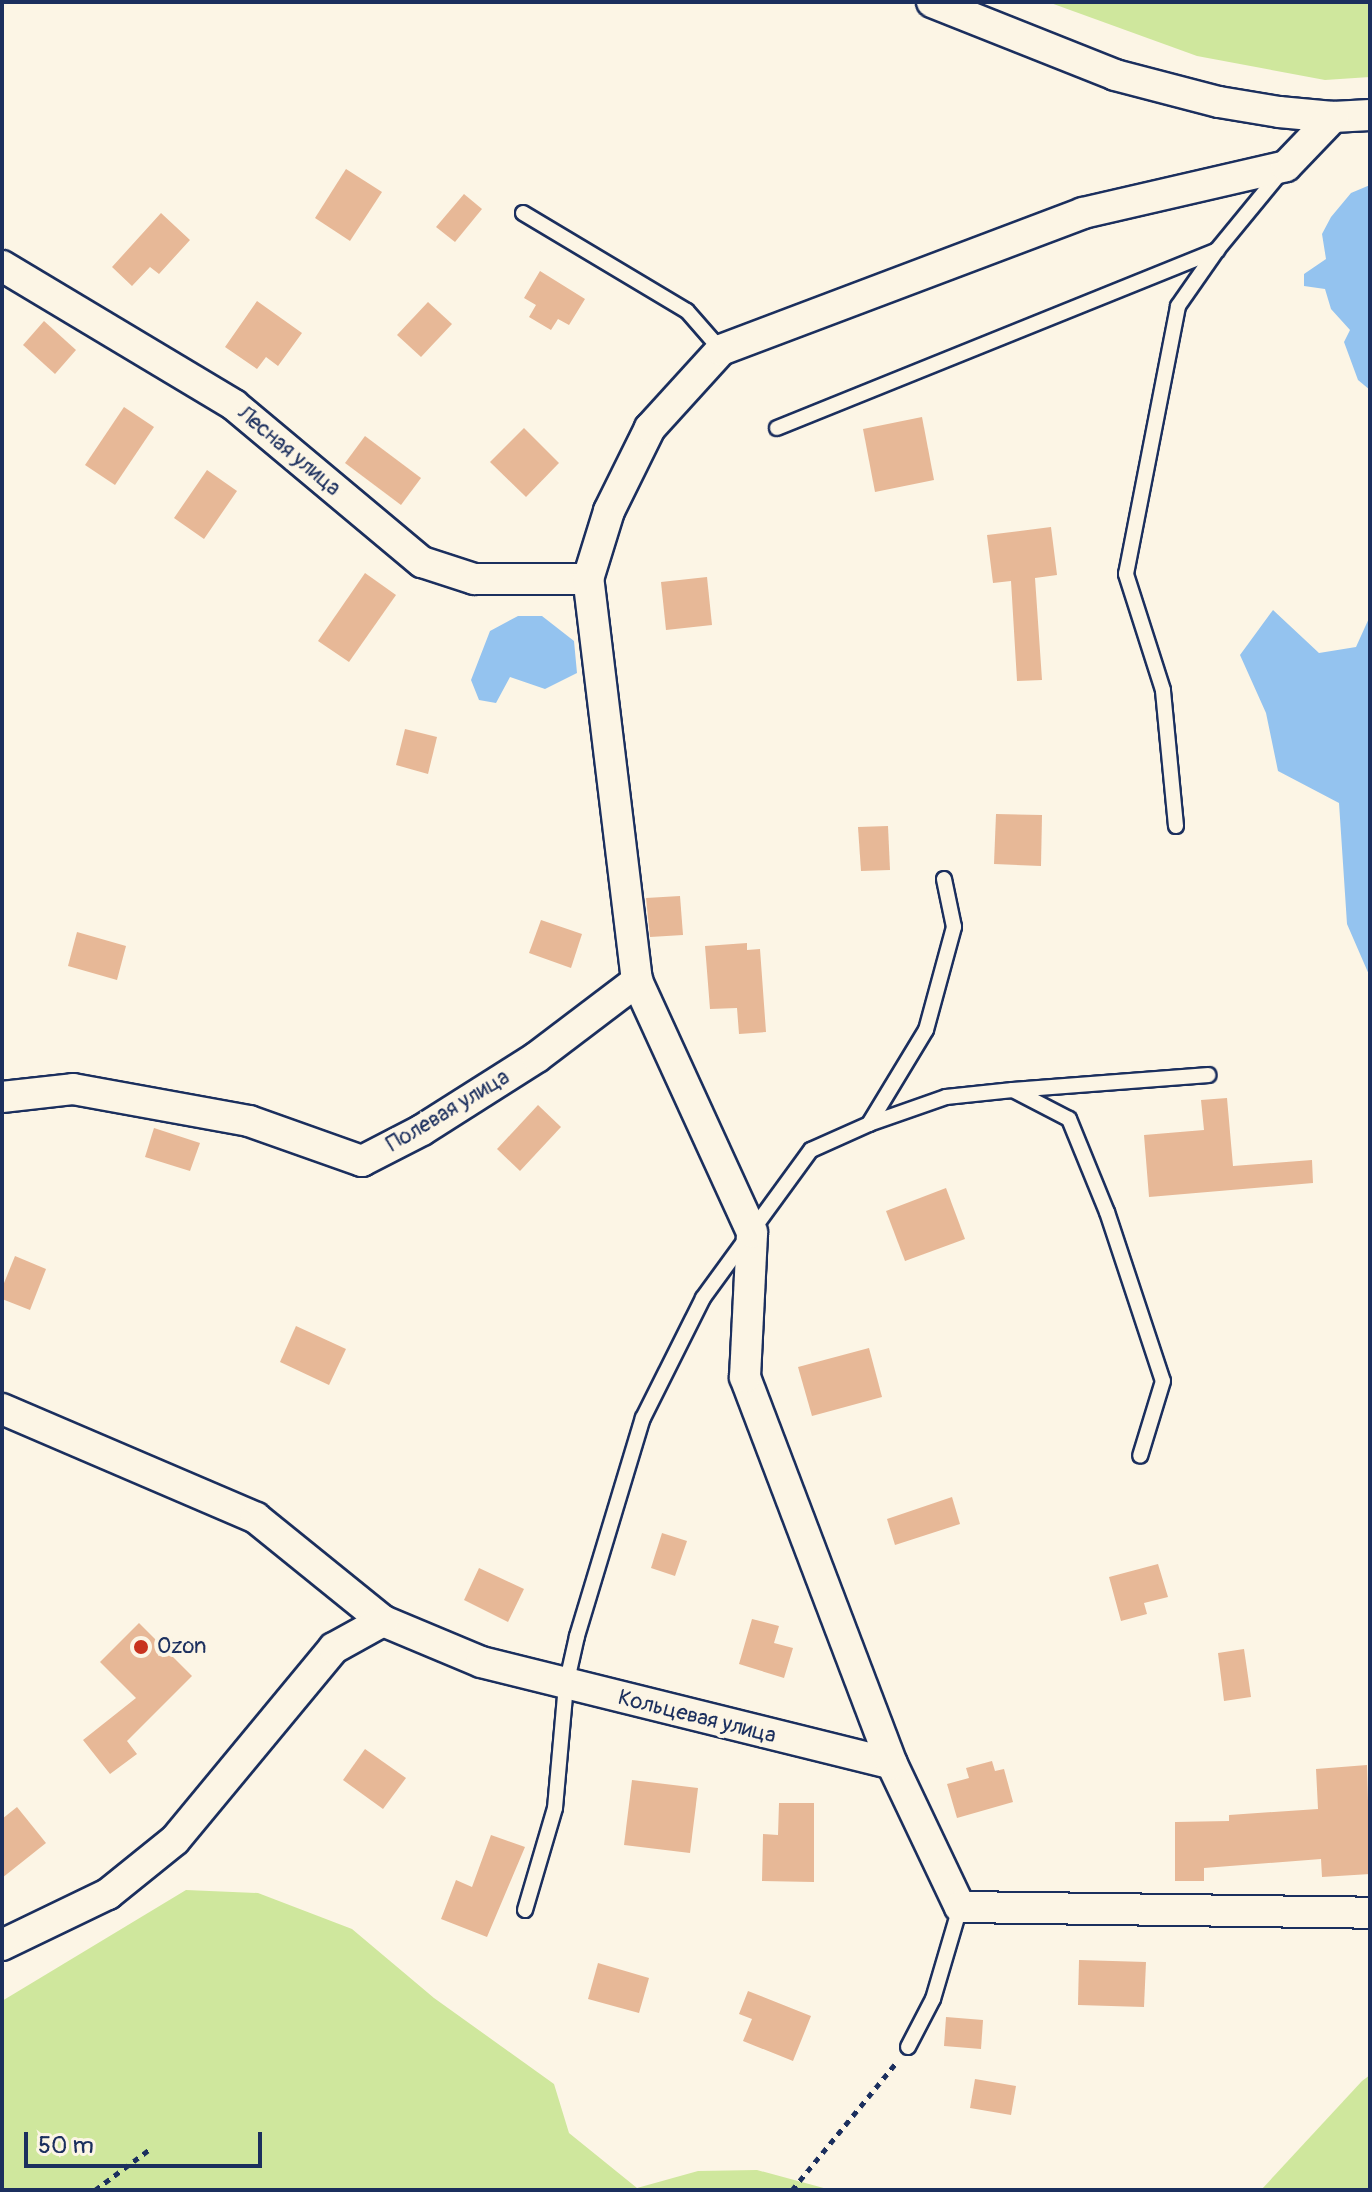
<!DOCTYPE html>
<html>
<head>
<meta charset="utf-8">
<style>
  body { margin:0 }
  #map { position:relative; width:1372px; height:2192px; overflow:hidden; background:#fcf5e5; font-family:Pangolin,sans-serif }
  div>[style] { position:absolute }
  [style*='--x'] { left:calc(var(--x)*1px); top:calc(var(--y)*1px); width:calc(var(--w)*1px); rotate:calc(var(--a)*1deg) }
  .green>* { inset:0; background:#cfe79d }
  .water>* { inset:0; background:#94c3ef }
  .building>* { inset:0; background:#e7b897 }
  .path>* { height:5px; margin-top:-2.5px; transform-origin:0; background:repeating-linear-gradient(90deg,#1b2f5e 0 6px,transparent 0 12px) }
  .roads { filter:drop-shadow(2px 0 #1b2f5e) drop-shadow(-2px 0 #1b2f5e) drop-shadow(0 2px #1b2f5e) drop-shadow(0 -2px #1b2f5e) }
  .lane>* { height:14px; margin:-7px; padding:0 7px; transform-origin:7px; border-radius:7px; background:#fcf5e5 }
  .street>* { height:30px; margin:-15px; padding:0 15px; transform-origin:15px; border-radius:15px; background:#fcf5e5 }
  .dots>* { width:22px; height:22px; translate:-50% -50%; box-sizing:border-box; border:4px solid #fcf5e5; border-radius:50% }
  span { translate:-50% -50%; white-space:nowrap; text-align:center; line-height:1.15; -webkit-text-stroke:8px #fcf5e5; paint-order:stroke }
  .street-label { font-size:22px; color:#1b2f5e }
  .poi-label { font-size:22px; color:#1b2f5e }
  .left { translate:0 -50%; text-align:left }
  .frame { position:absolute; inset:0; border:4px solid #1b2f5e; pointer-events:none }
  .scale { position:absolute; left:24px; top:2132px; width:238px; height:36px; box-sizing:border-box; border:4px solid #1b2f5e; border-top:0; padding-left:10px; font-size:24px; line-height:28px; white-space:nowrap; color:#1b2f5e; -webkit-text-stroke:6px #fcf5e5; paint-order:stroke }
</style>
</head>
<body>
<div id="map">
  <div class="green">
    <i style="clip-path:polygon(1048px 2px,1370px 2px,1370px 77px,1325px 80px,1197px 56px)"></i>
    <i style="clip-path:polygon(186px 1890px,258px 1893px,352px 1929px,434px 1998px,554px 2084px,569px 2133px,637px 2188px,698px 2171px,757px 2170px,831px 2190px,2px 2189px,2px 2001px)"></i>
    <i style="clip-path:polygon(1370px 2075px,1370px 2190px,1261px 2190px,1362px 2081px)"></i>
  </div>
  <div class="water">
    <i style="clip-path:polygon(1370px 185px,1370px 390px,1358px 380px,1344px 342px,1350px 330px,1331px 309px,1325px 289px,1304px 286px,1304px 274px,1326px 259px,1322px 234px,1331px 217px,1351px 193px)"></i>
    <i style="clip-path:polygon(1273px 610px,1319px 653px,1356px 647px,1370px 616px,1370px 977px,1347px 924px,1339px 803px,1278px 771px,1266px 713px,1240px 655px)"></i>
    <i style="clip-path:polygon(518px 616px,542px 616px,574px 641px,577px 673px,545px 689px,510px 677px,496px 703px,479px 700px,471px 680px,490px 631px)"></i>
  </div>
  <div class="building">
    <i style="clip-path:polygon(346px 169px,382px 192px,350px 241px,315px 218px)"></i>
    <i style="clip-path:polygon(464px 194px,482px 209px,455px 242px,436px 227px)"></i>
    <i style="clip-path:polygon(161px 213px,190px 240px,159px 274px,150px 267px,132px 286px,112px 267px)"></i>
    <i style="clip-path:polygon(540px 271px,585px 299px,569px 325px,558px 319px,551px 330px,529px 317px,536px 305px,524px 298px)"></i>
    <i style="clip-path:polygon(257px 301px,302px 333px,278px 366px,266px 357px,257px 369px,225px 347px)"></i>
    <i style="clip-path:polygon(428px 302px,452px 324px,421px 357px,397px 335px)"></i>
    <i style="clip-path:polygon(44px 321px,76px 350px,55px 374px,23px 345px)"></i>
    <i style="clip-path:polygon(124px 407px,154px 427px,115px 485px,85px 465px)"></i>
    <i style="clip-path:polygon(922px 417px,934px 480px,875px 492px,863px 429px)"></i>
    <i style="clip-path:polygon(524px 428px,559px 463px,526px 497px,490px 462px)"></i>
    <i style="clip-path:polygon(365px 436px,421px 478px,401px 505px,345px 463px)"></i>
    <i style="clip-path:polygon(207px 470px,237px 491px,204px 539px,174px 518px)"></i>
    <i style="clip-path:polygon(1051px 527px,1057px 575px,1035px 578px,1042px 680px,1017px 681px,1011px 581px,993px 583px,987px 535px)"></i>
    <i style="clip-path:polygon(365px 573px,396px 595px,349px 662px,318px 641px)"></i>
    <i style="clip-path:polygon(707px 577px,712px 625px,666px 630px,661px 582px)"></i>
    <i style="clip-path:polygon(405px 729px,437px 737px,428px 774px,396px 765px)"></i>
    <i style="clip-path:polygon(996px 814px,1042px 815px,1041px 866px,994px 864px)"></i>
    <i style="clip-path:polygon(888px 826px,890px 870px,861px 871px,858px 827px)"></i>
    <i style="clip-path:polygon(680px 896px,683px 935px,650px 937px,646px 898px)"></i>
    <i style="clip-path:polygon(541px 920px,582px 934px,571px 968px,529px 953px)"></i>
    <i style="clip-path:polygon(77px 932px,126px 946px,117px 980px,68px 966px)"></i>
    <i style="clip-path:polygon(747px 943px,747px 950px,760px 949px,766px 1032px,739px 1034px,737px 1008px,710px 1009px,705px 946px)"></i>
    <i style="clip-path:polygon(1227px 1098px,1233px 1166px,1312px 1160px,1313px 1183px,1149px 1197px,1144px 1135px,1204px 1130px,1201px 1100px)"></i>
    <i style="clip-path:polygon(538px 1105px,561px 1127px,520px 1171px,497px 1149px)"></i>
    <i style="clip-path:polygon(154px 1128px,200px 1143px,190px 1171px,145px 1157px)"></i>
    <i style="clip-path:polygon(946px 1188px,965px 1239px,905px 1261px,886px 1211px)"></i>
    <i style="clip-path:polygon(15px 1256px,46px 1269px,30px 1310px,2px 1299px,2px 1288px)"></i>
    <i style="clip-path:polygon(296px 1326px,346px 1349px,329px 1385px,280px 1362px)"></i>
    <i style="clip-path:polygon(869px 1348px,882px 1397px,812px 1416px,798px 1367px)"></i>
    <i style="clip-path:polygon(952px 1497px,960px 1524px,895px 1545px,887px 1519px)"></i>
    <i style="clip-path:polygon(662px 1533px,687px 1541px,675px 1576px,651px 1568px)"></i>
    <i style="clip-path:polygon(1158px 1564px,1168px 1597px,1144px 1603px,1147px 1614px,1121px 1621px,1109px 1577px)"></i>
    <i style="clip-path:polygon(479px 1568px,524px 1589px,508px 1622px,464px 1600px)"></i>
    <i style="clip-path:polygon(752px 1619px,779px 1626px,774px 1643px,793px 1648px,784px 1678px,739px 1664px)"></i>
    <i style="clip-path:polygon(139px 1623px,192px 1676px,127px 1741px,137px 1754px,110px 1774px,83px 1740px,136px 1698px,100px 1662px)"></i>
    <i style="clip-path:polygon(1244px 1649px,1251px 1697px,1224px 1701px,1218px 1653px)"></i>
    <i style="clip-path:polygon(365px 1749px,406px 1778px,383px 1809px,343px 1780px)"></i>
    <i style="clip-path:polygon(992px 1761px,995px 1771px,1004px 1769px,1013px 1802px,957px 1818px,947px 1784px,969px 1778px,966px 1768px)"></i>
    <i style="clip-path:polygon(1367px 1765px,1370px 1874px,1322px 1877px,1321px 1859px,1204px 1868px,1204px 1881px,1175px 1881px,1175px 1822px,1229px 1821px,1229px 1815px,1318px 1809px,1316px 1769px)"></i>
    <i style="clip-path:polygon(632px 1780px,698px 1788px,690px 1853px,624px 1845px)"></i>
    <i style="clip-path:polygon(779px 1803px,814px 1803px,814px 1882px,762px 1881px,763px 1834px,778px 1835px)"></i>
    <i style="clip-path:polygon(17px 1807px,46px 1843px,2px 1878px,2px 1819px)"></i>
    <i style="clip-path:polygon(491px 1835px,525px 1847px,487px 1937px,441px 1919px,456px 1880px,472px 1887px)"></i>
    <i style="clip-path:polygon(1079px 1960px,1146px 1962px,1144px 2007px,1078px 2005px)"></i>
    <i style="clip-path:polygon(598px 1963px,649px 1978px,639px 2013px,588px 1999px)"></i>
    <i style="clip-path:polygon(748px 1991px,811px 2016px,793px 2061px,743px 2041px,752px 2019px,739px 2014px)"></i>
    <i style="clip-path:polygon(946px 2017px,983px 2020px,981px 2049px,944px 2046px)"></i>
    <i style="clip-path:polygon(975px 2079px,1016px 2086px,1011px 2115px,970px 2108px)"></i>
  </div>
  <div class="path">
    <i style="--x:95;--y:2190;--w:69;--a:-36.7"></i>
    <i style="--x:792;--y:2190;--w:163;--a:-50.7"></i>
  </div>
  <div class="roads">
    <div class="lane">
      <i style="--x:523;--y:213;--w:191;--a:30.9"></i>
      <i style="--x:687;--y:311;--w:52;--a:48.9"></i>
      <i style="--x:777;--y:428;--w:475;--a:-22"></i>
      <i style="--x:1217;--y:250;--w:101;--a:-50.6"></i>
      <i style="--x:1176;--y:826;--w:137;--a:-95.5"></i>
      <i style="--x:1163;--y:690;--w:122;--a:-107.7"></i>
      <i style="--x:1126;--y:574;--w:273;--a:-79"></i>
      <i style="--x:1178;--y:306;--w:68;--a:-55.1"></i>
      <i style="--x:1013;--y:1090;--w:196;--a:-4.4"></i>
      <i style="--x:869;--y:1124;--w:82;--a:-19.3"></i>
      <i style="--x:946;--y:1097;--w:67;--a:-6"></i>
      <i style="--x:1013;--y:1090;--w:63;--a:27.4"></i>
      <i style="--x:1069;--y:1119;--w:100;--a:67.8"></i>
      <i style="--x:1107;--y:1212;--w:178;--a:71.7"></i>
      <i style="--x:1163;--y:1381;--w:78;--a:107"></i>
      <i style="--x:525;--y:1910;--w:106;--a:-73.6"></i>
      <i style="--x:555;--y:1808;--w:123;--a:-84.9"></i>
      <i style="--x:566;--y:1685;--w:50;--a:-77.3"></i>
      <i style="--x:577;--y:1636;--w:228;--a:-73.2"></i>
      <i style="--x:643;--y:1418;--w:134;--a:-63.4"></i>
      <i style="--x:703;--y:1298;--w:183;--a:-53.9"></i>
      <i style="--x:811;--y:1150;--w:64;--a:-24.1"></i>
      <i style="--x:869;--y:1124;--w:110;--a:-58.8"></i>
      <i style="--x:926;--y:1030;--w:107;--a:-74.8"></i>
      <i style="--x:954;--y:927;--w:49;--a:-101.8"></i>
      <i style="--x:908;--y:2047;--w:54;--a:-62.5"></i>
      <i style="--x:933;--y:1999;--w:96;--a:-73.6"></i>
    </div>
    <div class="street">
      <i style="--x:932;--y:2;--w:197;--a:21.7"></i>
      <i style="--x:1115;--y:75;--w:107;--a:14.6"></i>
      <i style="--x:1219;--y:102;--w:61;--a:9.5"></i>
      <i style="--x:1279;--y:112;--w:54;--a:5.3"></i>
      <i style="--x:1333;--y:117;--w:37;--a:-3"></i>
      <i style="--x:2;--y:266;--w:270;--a:30.9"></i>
      <i style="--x:234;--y:405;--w:245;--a:39.9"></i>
      <i style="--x:422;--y:562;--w:55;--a:18.1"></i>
      <i style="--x:474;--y:579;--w:114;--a:0"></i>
      <i style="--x:2;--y:1097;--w:71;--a:-6.4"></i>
      <i style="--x:73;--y:1089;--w:179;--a:10.3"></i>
      <i style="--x:249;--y:1121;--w:120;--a:19.5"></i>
      <i style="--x:362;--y:1161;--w:68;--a:-27.3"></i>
      <i style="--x:422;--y:1130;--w:136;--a:-32.4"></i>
      <i style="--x:537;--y:1057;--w:126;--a:-37.2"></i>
      <i style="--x:2;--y:1409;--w:276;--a:23.2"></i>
      <i style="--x:256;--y:1518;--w:164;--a:39"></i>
      <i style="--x:383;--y:1621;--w:106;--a:22.7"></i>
      <i style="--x:481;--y:1662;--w:423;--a:13.9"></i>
      <i style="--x:892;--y:1764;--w:158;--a:64.6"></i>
      <i style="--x:960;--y:1907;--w:410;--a:0.8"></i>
      <i style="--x:892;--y:1764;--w:414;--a:-110.8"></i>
      <i style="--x:745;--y:1377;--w:145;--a:-87.2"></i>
      <i style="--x:752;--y:1232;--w:276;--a:-114.6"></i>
      <i style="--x:637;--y:981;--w:405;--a:-96.9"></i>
      <i style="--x:588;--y:579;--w:71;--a:-72.8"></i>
      <i style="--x:609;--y:511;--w:93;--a:-63.7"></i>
      <i style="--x:650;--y:428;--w:105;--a:-47.7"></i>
      <i style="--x:721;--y:350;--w:387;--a:-20.7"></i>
      <i style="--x:1083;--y:213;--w:208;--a:-13"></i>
      <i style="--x:1286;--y:166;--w:68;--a:-46.2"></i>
      <i style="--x:2;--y:1945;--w:118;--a:-25.7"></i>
      <i style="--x:108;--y:1894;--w:86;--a:-38.9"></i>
      <i style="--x:175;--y:1840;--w:249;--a:-50.4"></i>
      <i style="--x:334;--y:1648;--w:56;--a:-28.9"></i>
    </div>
  </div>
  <div class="dots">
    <i style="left:141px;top:1647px;background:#c8321e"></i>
  </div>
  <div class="street-label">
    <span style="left:289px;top:451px;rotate:40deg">Лесная улица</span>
    <span style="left:448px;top:1111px;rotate:-31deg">Полевая улица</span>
    <span style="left:697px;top:1717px;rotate:14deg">Кольцевая улица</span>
  </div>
  <div class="poi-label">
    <span class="left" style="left:157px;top:1647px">Ozon</span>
  </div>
  <div class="frame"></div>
  <div class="scale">50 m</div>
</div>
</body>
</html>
